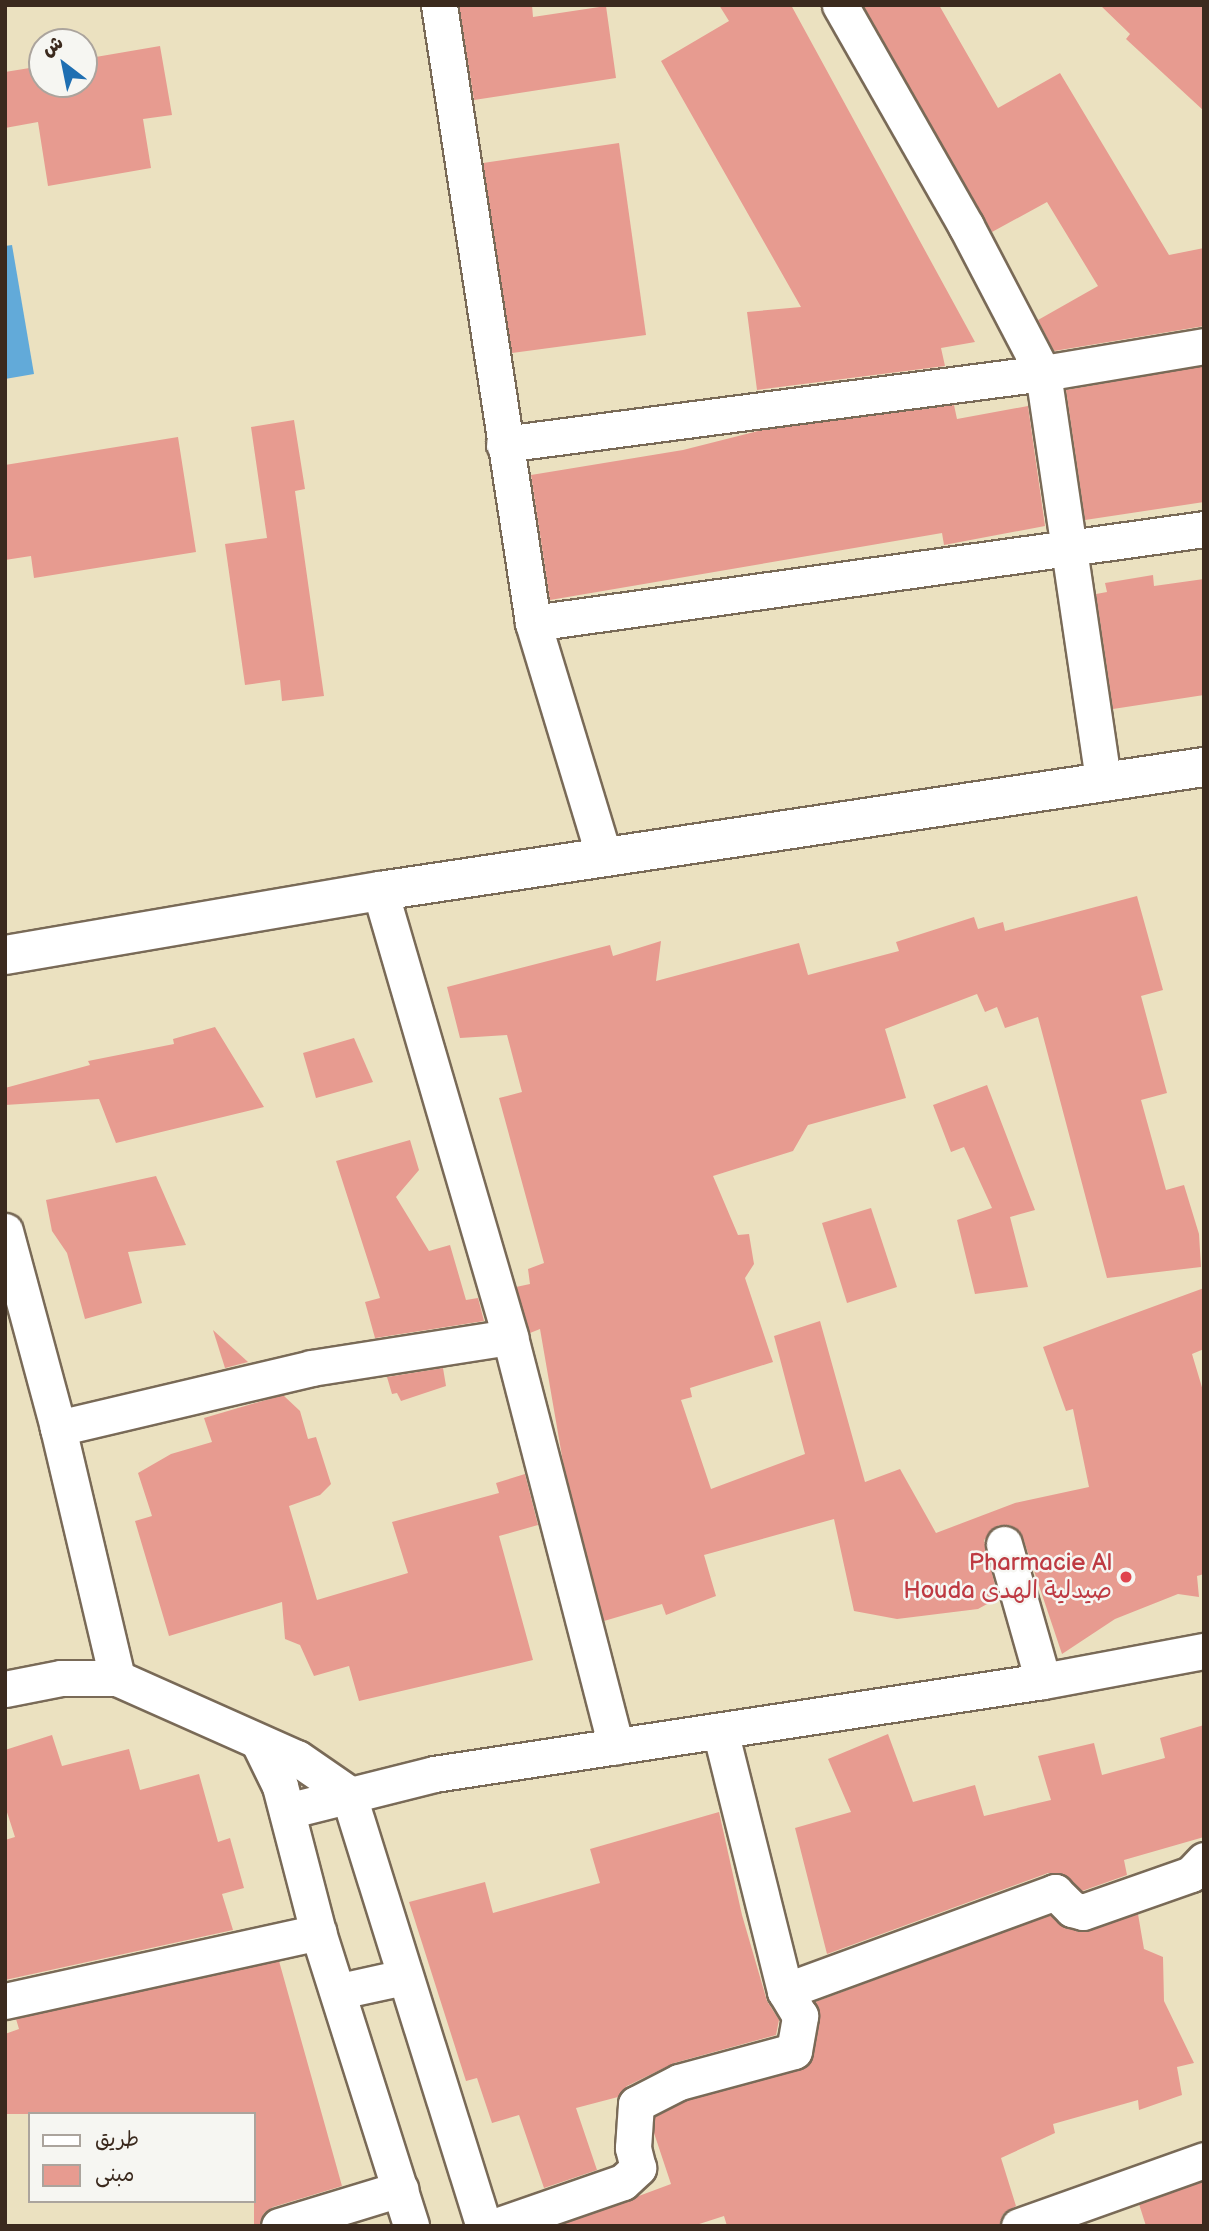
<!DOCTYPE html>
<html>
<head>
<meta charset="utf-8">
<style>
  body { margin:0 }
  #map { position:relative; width:1209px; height:2231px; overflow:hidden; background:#ebe1c0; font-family:"Balsamiq Sans","Playpen Sans Arabic",sans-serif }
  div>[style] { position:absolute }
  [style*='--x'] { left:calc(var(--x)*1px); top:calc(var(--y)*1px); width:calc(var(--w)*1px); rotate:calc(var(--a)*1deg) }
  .water>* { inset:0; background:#62aad9 }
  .building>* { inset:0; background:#e79b90 }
  .roads { filter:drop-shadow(2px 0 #796a57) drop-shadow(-2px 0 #796a57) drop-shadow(0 2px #796a57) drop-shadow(0 -2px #796a57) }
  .minor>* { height:35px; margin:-17.5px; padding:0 17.5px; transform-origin:17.5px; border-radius:17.5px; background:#fff }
  .secondary>* { height:38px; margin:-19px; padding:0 19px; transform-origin:19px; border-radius:19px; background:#fff }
  .dots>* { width:19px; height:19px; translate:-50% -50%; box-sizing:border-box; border:4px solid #f6f6f2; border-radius:50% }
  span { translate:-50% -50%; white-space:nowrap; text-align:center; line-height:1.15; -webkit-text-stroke:5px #f6f6f2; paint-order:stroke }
  .health-label { font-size:24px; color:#be3a42 }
  .right { translate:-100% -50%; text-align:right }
  .frame { position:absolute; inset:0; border:7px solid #3b2a1e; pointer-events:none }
  .legend { position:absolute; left:28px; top:2112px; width:228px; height:91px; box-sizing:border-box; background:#f6f6f2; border:2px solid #aba49d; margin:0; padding:9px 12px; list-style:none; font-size:21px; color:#3b2a1e }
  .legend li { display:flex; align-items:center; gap:14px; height:35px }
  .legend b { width:35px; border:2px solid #aba49d }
  .north { position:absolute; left:28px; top:28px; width:70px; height:70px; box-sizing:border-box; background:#f6f6f2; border:2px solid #aba49d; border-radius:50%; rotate:328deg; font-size:19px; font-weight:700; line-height:28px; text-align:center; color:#3b2a1e }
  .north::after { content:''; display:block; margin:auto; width:24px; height:32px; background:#1f6fb2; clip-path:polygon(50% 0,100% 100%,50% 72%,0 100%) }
</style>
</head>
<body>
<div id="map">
  <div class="water">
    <i style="clip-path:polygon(12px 245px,34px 374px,5px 379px,5px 246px)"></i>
  </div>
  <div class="building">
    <i style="clip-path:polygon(459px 5px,532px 5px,533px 17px,606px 6px,616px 78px,474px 100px)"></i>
    <i style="clip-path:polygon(719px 5px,791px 5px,975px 342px,941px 348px,945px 366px,757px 390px,747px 312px,801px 307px,661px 61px,729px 21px)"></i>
    <i style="clip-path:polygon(863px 5px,939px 5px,998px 108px,1060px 73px,1169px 255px,1204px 248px,1204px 326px,1054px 351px,1038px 320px,1098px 286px,1047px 202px,992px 232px)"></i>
    <i style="clip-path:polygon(1100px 5px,1204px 5px,1204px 111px,1126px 39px,1130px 34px)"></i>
    <i style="clip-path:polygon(160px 46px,172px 115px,143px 119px,151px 168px,48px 186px,38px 122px,5px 128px,5px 72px,42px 66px,42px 84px,84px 84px,84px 59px)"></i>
    <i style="clip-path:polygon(619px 143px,646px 335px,512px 353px,483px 163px)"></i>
    <i style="clip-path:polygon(1204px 366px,1204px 502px,1085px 520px,1066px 390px)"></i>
    <i style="clip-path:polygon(954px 405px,957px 419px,1028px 406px,1045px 526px,944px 545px,942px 533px,550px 600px,531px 475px,683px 450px,762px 430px)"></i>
    <i style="clip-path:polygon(294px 420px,305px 489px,295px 491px,324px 696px,282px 701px,280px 680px,245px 685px,225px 544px,267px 538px,251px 427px)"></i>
    <i style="clip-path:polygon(178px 437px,196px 552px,34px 578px,31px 556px,5px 560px,5px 465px)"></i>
    <i style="clip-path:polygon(1153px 575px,1154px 586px,1204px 579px,1204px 695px,1113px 709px,1096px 594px,1107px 592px,1105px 583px)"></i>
    <i style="clip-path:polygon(1137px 896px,1163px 990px,1141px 996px,1167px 1093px,1141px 1100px,1166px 1190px,1184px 1185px,1199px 1234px,1201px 1267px,1107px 1278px,1038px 1017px,1005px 1028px,997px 1007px,985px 1012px,977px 994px,885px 1029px,906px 1098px,808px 1125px,793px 1151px,713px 1176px,738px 1235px,749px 1234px,754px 1264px,745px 1278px,773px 1362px,690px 1388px,692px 1397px,681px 1400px,711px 1489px,805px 1454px,774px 1336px,820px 1321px,865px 1482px,900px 1469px,936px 1533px,1015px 1503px,1089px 1487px,1073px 1409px,1066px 1411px,1043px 1347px,1204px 1288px,1204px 1349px,1192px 1354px,1204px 1394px,1204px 1574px,1197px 1576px,1199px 1597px,1178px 1594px,1115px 1619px,1062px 1654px,1023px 1538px,1010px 1525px,999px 1525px,984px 1540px,998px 1598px,978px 1609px,897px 1619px,854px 1611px,834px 1519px,704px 1555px,716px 1596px,666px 1615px,662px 1604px,604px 1621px,563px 1462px,540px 1329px,530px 1333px,516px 1287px,530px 1284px,528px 1269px,544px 1263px,499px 1098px,522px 1092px,507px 1035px,460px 1038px,447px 987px,610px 945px,613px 956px,661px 941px,656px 981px,799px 943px,808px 975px,899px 951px,896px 942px,974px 917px,978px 929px,1003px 922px,1005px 931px)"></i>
    <i style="clip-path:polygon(215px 1027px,264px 1107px,116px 1143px,99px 1099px,5px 1105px,5px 1088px,90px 1065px,88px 1061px,174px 1044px,173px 1039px)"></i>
    <i style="clip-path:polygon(354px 1038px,373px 1082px,316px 1098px,303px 1053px)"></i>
    <i style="clip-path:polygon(987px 1085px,1035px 1210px,1010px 1217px,1028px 1287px,975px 1294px,957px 1220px,992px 1208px,964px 1147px,951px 1152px,933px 1105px)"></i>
    <i style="clip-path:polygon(410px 1140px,419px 1170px,396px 1197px,429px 1251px,450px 1245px,466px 1300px,478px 1298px,484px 1321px,375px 1338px,365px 1302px,380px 1298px,336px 1161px)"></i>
    <i style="clip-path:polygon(156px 1176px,186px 1245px,128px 1252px,142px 1303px,85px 1319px,67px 1253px,52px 1231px,46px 1200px)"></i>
    <i style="clip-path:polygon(871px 1208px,897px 1287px,847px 1303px,822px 1223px)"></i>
    <i style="clip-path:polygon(213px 1330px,248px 1362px,225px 1368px)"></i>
    <i style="clip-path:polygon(443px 1368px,446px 1386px,401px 1401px,397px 1393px,392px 1394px,387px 1377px)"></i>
    <i style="clip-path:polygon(283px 1395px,300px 1411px,308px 1439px,316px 1437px,331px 1484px,320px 1495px,289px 1506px,317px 1600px,408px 1573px,392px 1522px,499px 1493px,496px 1483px,525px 1474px,538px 1525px,499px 1536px,533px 1660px,359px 1701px,349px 1666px,314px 1676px,300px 1645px,285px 1639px,282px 1602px,169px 1636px,135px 1521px,152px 1516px,138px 1473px,171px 1454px,212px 1442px,204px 1418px)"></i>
    <i style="clip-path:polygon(1204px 1725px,1204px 1837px,1124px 1860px,1127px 1875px,1082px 1891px,1060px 1873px,1048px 1873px,827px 1954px,795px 1828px,851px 1812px,828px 1759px,888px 1734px,913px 1802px,975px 1785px,984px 1816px,1051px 1800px,1038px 1756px,1094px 1743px,1102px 1775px,1165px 1758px,1160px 1738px)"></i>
    <i style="clip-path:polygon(52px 1735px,62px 1766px,129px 1749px,140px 1790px,199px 1774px,218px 1842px,230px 1838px,244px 1888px,222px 1894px,233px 1930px,5px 1980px,5px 1840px,15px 1837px,5px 1806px,5px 1750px)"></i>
    <i style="clip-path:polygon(719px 1812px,742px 1915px,767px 2001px,779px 2020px,776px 2035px,674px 2063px,627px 2086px,618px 2097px,576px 2108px,597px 2170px,544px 2188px,519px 2115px,492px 2123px,477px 2078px,466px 2081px,409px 1902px,485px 1882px,493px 1913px,600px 1883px,590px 1849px)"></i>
    <i style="clip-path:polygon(1138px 1914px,1144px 1949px,1163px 1957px,1164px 2001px,1194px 2063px,1177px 2067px,1182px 2095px,1139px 2110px,1138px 2100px,1053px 2124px,1055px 2133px,1001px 2158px,1016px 2206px,1003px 2214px,999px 2226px,727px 2226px,724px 2216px,693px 2226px,558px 2226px,671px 2184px,654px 2133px,655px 2117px,686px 2101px,808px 2065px,820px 2019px,815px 2002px,1050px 1915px,1078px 1932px)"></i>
    <i style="clip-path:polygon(279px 1961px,342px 2186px,273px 2207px,264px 2213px,259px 2226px,254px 2226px,254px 2114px,5px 2114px,5px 2034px,19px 2029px,16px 2019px)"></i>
    <i style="clip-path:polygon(1204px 2181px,1204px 2226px,1146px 2226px,1139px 2204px)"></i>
  </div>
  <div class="roads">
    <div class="minor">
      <i style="--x:439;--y:5;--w:625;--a:81.35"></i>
      <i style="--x:533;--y:623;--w:245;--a:73.1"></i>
      <i style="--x:840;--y:5;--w:254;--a:60.3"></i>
      <i style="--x:966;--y:226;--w:166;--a:62.4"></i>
      <i style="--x:1043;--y:373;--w:412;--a:81.6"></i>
      <i style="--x:504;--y:444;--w:544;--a:-7.5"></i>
      <i style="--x:1043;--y:373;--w:163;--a:-9.5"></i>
      <i style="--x:533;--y:623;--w:678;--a:-7.97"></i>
      <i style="--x:380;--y:891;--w:465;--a:73.7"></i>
      <i style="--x:510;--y:1337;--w:423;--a:75.5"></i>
      <i style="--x:5;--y:1231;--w:204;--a:74.9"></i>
      <i style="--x:58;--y:1428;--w:257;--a:76.7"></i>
      <i style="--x:58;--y:1428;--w:260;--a:-13.3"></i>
      <i style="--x:311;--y:1368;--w:201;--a:-8.9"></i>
      <i style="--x:1004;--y:1544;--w:142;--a:74.1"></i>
      <i style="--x:5;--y:1689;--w:57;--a:-11.1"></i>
      <i style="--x:61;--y:1678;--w:56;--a:0"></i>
      <i style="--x:117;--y:1678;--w:197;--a:24"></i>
      <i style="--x:297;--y:1758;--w:62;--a:34.5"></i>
      <i style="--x:348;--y:1793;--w:454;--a:72.6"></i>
      <i style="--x:259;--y:1743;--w:48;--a:64"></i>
      <i style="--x:280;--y:1786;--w:151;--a:75.4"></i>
      <i style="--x:318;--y:1932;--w:308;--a:72.4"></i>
      <i style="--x:287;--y:1811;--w:152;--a:-14.1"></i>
      <i style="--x:434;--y:1774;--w:616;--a:-8.68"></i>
      <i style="--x:1043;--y:1681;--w:164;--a:-10.6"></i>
      <i style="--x:340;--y:1991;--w:66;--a:-12.3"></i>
      <i style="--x:785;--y:1991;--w:288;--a:-20.1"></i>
      <i style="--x:1055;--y:1892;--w:24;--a:45"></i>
      <i style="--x:1072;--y:1909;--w:11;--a:15"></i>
      <i style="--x:1083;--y:1912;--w:114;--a:-19.4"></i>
      <i style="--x:1191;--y:1874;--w:19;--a:-47"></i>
      <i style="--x:5;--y:2001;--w:321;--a:-12.4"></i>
      <i style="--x:279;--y:2226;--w:127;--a:-17"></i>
      <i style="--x:496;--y:2226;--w:134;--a:-19.1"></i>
      <i style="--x:623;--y:2182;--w:21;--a:-43"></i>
      <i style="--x:638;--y:2168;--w:21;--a:-104"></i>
      <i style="--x:633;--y:2148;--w:44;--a:-86.1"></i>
      <i style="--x:636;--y:2104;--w:48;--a:-27.1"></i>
      <i style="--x:679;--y:2082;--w:119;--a:-15.1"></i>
      <i style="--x:794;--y:2051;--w:36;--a:-80"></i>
      <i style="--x:800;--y:2016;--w:29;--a:-121"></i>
      <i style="--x:785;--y:1991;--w:268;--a:-104"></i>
      <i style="--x:1019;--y:2226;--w:196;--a:-19.6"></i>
    </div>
    <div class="secondary">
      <i style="--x:5;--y:955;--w:380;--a:-9.7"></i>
      <i style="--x:380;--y:891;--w:833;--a:-8.56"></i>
    </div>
  </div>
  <div class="dots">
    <i style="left:1126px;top:1577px;background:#e0444e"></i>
  </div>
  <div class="health-label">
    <span class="right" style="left:1112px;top:1577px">Pharmacie Al<br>Houda صيدلية الهدى</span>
  </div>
  <div class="frame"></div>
  <ul class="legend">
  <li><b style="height:9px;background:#fff"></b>طريق</li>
  <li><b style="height:19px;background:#e79b90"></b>مبنى</li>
  </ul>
  <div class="north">ش</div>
</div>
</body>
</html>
